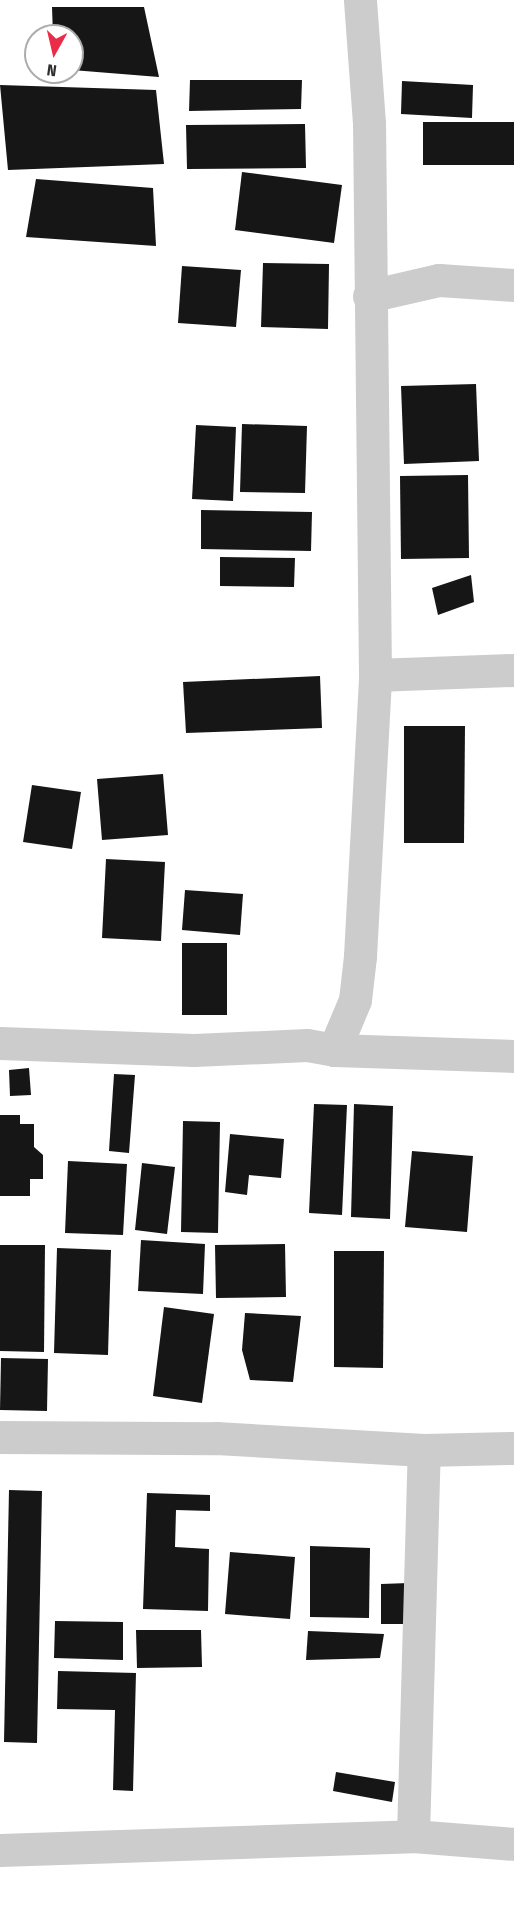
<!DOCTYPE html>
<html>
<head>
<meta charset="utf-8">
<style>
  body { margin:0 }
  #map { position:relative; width:514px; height:1907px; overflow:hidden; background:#fff; font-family:"Fira Sans Condensed",sans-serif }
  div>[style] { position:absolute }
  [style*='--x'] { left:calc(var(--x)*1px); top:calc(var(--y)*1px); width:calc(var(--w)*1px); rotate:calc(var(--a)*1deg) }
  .building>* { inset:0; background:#161616 }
  .minor>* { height:33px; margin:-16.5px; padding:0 16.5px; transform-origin:16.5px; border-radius:16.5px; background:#ccc }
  span { translate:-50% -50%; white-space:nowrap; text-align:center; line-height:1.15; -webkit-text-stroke:6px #fff; paint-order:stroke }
  .north { position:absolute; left:24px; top:24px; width:60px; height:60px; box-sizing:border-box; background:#fff; border:2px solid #acacac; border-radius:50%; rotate:188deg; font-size:16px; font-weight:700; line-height:24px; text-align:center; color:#2f2f2f }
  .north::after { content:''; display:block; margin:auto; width:21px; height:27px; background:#eb2c49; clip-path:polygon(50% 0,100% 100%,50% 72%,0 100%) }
</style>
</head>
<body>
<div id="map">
  <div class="building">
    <i style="clip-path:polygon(52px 7px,144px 7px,159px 77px,72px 70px,72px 36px,53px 36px)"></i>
    <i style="clip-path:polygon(190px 80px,302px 80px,301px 109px,189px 111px)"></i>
    <i style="clip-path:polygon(402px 81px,473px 85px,472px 118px,401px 114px)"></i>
    <i style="clip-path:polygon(0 85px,156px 90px,164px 164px,8px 170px)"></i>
    <i style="clip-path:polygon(423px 122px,514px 122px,514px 165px,423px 165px)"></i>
    <i style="clip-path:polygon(305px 124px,306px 168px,187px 169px,186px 125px)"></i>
    <i style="clip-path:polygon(242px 172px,342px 185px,334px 243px,235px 230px)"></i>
    <i style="clip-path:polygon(36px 179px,153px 188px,156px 246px,26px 237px)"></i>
    <i style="clip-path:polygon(263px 263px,329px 264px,328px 329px,261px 327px)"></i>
    <i style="clip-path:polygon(182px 266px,241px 270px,236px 327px,178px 323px)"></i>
    <i style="clip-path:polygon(476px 384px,479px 461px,404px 464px,401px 386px)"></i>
    <i style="clip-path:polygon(242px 424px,307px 426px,305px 493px,240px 492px)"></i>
    <i style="clip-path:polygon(196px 425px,236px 427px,233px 501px,192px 499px)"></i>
    <i style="clip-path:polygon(468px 475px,469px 558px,401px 559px,400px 476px)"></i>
    <i style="clip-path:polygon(201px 510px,312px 512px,311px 551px,201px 549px)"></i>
    <i style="clip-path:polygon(220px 557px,295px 558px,294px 587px,220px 586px)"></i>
    <i style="clip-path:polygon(471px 575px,474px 602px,438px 615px,432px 588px)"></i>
    <i style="clip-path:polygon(320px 676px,322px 728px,186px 733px,183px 682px)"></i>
    <i style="clip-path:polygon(404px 726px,465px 726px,464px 843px,404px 843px)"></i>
    <i style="clip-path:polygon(163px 774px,168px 835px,102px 840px,97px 779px)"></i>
    <i style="clip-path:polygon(32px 785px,81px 792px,72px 849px,23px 842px)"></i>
    <i style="clip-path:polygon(106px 859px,165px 862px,161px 941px,102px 938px)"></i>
    <i style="clip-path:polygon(185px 890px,243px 894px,240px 935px,182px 930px)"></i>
    <i style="clip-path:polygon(182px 943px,227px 943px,227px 1015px,182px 1015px)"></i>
    <i style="clip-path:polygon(29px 1068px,31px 1095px,10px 1096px,9px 1070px)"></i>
    <i style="clip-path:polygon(114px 1074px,135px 1075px,129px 1153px,109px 1151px)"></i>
    <i style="clip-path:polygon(314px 1104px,347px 1105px,342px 1215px,309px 1213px)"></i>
    <i style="clip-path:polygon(354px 1104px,393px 1106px,390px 1219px,351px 1217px)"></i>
    <i style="clip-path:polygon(0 1115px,20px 1115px,20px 1124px,34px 1124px,34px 1147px,43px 1155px,43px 1179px,30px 1179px,30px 1196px,0 1196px)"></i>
    <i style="clip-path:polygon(183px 1121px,220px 1122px,218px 1233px,181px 1232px)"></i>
    <i style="clip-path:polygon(230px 1134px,284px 1139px,281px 1178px,249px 1175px,247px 1195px,225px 1192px)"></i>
    <i style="clip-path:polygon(412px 1151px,473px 1156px,467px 1232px,405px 1227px)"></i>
    <i style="clip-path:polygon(68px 1161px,127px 1164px,123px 1235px,65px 1233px)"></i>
    <i style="clip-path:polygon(142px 1163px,175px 1167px,167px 1234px,135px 1230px)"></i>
    <i style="clip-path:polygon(141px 1240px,205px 1244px,203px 1294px,138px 1291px)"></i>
    <i style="clip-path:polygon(285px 1244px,286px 1297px,216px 1298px,215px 1245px)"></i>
    <i style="clip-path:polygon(0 1245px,45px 1245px,44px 1352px,0 1351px)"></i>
    <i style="clip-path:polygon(57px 1248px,111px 1250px,108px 1355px,54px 1353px)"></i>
    <i style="clip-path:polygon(334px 1251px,384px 1251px,383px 1368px,334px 1367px)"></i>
    <i style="clip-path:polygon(164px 1307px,214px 1314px,202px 1403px,153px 1396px)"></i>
    <i style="clip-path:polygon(245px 1313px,301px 1316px,293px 1382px,250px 1380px,242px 1350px)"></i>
    <i style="clip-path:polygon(1px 1358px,48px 1359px,47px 1411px,0 1410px)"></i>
    <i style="clip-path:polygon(9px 1490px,42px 1491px,37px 1743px,4px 1742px)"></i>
    <i style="clip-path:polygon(147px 1493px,210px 1495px,210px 1511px,176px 1510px,175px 1547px,209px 1549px,208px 1611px,143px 1609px)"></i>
    <i style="clip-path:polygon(310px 1546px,370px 1548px,369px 1618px,310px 1617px)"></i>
    <i style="clip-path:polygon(230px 1552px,295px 1557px,290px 1619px,225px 1614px)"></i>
    <i style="clip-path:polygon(409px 1583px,409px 1624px,381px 1624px,381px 1584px)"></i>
    <i style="clip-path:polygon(55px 1621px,123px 1622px,123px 1660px,54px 1658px)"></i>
    <i style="clip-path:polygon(136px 1630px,201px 1630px,202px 1667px,137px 1668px)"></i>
    <i style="clip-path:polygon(308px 1631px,384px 1634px,380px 1658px,306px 1660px)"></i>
    <i style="clip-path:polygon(58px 1671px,136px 1673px,133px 1791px,113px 1790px,115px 1710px,57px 1709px)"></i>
    <i style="clip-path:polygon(336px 1772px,395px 1782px,392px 1802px,333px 1791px)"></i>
  </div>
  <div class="minor">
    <i style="--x:369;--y:296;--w:72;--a:-12.9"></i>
    <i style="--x:439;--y:280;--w:75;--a:3.8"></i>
    <i style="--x:375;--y:675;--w:139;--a:-2.1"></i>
    <i style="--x:0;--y:1043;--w:194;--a:2.1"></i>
    <i style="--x:194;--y:1050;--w:113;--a:-2.5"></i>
    <i style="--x:307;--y:1045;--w:27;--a:10"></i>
    <i style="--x:334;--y:1050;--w:180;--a:1.9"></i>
    <i style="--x:334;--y:1050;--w:54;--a:-67.2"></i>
    <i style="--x:355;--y:1000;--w:44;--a:-83.5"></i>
    <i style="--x:360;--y:956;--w:281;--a:-86.9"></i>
    <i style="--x:375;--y:675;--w:552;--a:-90.62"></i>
    <i style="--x:369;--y:123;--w:123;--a:-94.2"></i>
    <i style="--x:0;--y:1437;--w:216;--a:0.3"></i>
    <i style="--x:216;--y:1438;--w:208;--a:3.3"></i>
    <i style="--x:424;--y:1450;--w:90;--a:-1.3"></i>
    <i style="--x:413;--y:1836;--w:386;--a:-88.4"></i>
    <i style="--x:0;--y:1850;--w:413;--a:-1.9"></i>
    <i style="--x:413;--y:1836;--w:101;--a:4.5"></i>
  </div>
  <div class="north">N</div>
</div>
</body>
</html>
